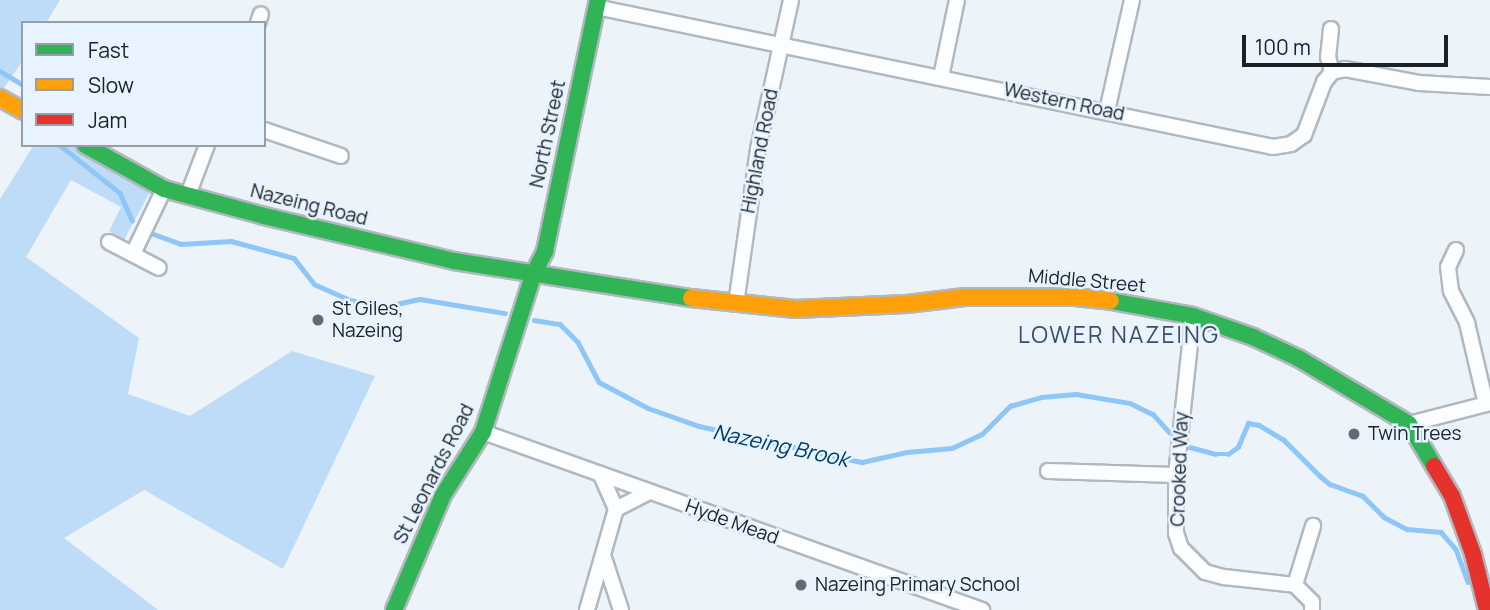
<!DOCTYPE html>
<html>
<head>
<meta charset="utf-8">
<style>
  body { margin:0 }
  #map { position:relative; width:1490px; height:610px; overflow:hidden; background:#ecf3f9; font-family:Manrope,sans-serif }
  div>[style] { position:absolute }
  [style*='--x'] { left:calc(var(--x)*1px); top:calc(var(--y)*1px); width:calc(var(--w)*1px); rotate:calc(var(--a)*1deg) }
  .green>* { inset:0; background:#bedcf8 }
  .stream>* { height:4.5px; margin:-2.25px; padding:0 2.25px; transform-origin:2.25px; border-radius:2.25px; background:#8ec7f7 }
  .roads { filter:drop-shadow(2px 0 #b1b8be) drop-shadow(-2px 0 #b1b8be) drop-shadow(0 2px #b1b8be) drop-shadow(0 -2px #b1b8be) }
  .street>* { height:14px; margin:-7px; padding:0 7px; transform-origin:7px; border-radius:7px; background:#fcfdfe }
  .fast>* { height:16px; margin:-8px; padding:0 8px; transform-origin:8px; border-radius:8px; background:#30b455 }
  .slow>* { height:16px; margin:-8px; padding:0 8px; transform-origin:8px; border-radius:8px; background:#ff9f0a }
  .jam>* { height:16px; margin:-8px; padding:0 8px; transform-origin:8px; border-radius:8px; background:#e5322d }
  .dots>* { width:19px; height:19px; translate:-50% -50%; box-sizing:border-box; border:4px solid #e7f3fe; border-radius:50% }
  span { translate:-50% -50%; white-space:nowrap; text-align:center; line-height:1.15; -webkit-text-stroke:5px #e7f3fe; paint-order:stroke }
  .street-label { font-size:19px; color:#1a2127 }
  .poi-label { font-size:19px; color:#1a2127 }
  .left { translate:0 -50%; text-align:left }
  .water-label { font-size:21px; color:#003d66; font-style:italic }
  .quarter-label { font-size:23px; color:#3e4e5e; letter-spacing:2px }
  .legend { position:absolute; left:21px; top:21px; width:245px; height:126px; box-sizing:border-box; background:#e7f3fe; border:2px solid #959fa8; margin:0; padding:9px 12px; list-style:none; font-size:21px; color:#1a2127 }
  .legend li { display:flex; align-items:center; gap:14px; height:35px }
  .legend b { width:35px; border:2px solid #959fa8 }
  .scale { position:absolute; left:1242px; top:35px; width:206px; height:32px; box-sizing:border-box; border:4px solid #1a2127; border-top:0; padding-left:9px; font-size:21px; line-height:24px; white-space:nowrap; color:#1a2127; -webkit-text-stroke:5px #e7f3fe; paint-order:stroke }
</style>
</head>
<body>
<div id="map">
  <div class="green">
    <i style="clip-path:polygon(0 0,60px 0,46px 23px,23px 23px,23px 60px,0 94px)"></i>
    <i style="clip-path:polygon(34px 145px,71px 145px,150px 192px,124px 240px,109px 231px,121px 207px,71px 180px,26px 257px,139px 338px,128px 394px,190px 416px,292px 351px,375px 376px,283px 569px,144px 490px,64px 538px,158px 610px,0 610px,0 199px)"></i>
  </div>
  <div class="stream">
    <i style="--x:0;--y:71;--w:27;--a:31"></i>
    <i style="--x:60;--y:145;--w:77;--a:38.7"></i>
    <i style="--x:120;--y:193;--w:30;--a:66"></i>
    <i style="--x:151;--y:233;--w:32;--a:20"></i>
    <i style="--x:181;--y:244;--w:50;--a:-3.4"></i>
    <i style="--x:231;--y:241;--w:65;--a:15.1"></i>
    <i style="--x:294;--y:258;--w:33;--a:52"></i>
    <i style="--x:314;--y:284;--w:39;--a:24"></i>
    <i style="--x:350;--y:300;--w:33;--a:12"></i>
    <i style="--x:382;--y:307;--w:39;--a:-12"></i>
    <i style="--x:420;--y:299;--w:86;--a:9.4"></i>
    <i style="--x:534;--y:320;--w:26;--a:9"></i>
    <i style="--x:560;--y:324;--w:25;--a:45"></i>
    <i style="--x:578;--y:342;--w:45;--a:62.3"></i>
    <i style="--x:599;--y:382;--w:55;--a:28"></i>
    <i style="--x:648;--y:408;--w:54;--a:19.4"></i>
    <i style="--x:699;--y:426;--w:167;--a:12.5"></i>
    <i style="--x:862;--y:462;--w:46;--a:-12.5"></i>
    <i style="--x:907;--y:452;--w:45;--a:-5.1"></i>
    <i style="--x:952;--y:448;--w:33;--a:-25"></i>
    <i style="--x:982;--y:434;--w:40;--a:-45"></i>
    <i style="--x:1010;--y:406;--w:32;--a:-16"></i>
    <i style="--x:1041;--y:397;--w:35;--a:-5"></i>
    <i style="--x:1076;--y:394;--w:55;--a:9.5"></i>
    <i style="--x:1130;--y:403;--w:25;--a:26"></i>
    <i style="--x:1153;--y:414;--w:24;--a:48"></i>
    <i style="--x:1186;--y:446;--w:30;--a:15"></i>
    <i style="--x:1215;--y:454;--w:13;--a:0"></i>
    <i style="--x:1228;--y:454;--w:12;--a:-35"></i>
    <i style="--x:1238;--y:447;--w:26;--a:-67"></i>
    <i style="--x:1248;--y:423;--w:11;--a:10"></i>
    <i style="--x:1259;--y:425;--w:29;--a:31"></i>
    <i style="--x:1284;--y:440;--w:51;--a:45"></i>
    <i style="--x:1320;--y:476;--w:13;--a:39"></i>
    <i style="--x:1330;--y:484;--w:35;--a:20"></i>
    <i style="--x:1363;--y:496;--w:30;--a:45"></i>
    <i style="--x:1384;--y:517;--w:26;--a:28"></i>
    <i style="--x:1407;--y:529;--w:34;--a:5"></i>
    <i style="--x:1441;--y:532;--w:23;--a:49"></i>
    <i style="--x:1456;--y:549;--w:35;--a:70"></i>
  </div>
  <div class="roads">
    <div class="street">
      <i style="--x:596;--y:7;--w:691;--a:11.68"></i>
      <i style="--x:1273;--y:147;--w:18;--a:-9"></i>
      <i style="--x:1291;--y:144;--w:16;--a:-35"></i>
      <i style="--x:1304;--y:135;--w:57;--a:-69.3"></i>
      <i style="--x:1324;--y:82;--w:13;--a:-51"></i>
      <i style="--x:1332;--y:72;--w:13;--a:-13"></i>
      <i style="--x:1345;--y:69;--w:75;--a:10.7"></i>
      <i style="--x:1419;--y:83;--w:71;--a:3.2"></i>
      <i style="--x:258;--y:23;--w:9;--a:-72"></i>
      <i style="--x:1331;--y:29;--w:28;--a:96"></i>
      <i style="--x:1328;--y:57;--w:16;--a:75"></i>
      <i style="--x:941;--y:77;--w:79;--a:-78.3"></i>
      <i style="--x:1107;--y:111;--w:114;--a:-77.3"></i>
      <i style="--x:264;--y:130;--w:81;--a:18.7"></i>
      <i style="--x:188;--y:195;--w:53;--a:-69.2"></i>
      <i style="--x:109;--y:242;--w:56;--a:27.5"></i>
      <i style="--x:1456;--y:250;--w:19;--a:115"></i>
      <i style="--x:1448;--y:267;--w:24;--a:83"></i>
      <i style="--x:1451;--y:291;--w:36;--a:63"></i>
      <i style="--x:1467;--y:323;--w:83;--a:76.8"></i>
      <i style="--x:133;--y:254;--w:72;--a:-64.5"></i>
      <i style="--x:736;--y:304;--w:157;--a:-81.9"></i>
      <i style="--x:758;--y:149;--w:153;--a:-77.5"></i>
      <i style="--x:1193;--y:316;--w:160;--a:96.1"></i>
      <i style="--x:1176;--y:475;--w:58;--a:90"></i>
      <i style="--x:1176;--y:533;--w:16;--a:72"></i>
      <i style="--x:1181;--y:548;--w:34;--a:45"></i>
      <i style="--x:1205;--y:572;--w:20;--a:15"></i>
      <i style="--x:1224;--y:577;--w:71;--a:6.4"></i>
      <i style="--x:1295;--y:585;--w:24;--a:45"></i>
      <i style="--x:1312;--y:602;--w:8;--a:90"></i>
      <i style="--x:1409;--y:424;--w:84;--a:-14.5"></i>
      <i style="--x:483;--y:432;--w:530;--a:19.63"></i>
      <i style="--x:1048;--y:471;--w:128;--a:1.8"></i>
      <i style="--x:616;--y:509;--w:38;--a:-27"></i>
      <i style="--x:604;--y:558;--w:55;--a:71.9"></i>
      <i style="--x:1295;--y:585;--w:62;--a:-73"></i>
      <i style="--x:587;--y:610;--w:105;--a:-74"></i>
      <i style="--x:616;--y:509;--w:37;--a:-114"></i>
    </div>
    <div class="fast">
      <i style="--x:85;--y:145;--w:90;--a:29.1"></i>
      <i style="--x:164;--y:189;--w:104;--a:15.1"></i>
      <i style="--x:264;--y:216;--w:195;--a:13.3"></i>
      <i style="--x:454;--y:261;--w:240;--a:8.9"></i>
      <i style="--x:1111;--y:301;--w:83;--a:10.4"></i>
      <i style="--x:1193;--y:316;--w:64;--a:19.3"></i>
      <i style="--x:1253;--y:337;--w:50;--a:25"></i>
      <i style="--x:1298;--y:358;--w:129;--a:30.7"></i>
      <i style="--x:1409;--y:424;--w:49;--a:59.2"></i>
      <i style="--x:394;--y:610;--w:125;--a:-66.9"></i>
      <i style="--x:443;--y:495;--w:75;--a:-57.6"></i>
      <i style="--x:483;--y:432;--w:165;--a:-72.3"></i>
      <i style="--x:533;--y:275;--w:27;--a:-63"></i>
      <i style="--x:545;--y:251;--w:257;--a:-78.1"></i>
    </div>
    <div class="slow">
      <i style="--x:0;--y:98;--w:26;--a:29"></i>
      <i style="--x:691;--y:298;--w:105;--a:6"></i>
      <i style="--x:795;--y:309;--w:112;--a:-2.6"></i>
      <i style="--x:907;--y:304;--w:58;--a:-6.9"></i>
      <i style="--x:965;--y:297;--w:110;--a:0"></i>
      <i style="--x:1075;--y:297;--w:36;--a:6"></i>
    </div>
    <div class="jam">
      <i style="--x:1434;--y:466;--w:35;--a:59"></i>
      <i style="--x:1452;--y:496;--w:62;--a:70.1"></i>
      <i style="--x:1473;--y:554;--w:58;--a:76"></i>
    </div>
  </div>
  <div class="dots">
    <i style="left:318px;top:320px;background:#646a70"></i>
    <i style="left:1354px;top:434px;background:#646a70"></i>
    <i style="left:801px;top:585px;background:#646a70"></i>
  </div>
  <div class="street-label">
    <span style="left:1064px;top:102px;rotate:12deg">Western Road</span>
    <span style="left:548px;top:134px;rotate:-78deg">North Street</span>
    <span style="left:760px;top:151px;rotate:-79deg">Highland Road</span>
    <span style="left:309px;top:205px;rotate:14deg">Nazeing Road</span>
    <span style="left:1087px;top:281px;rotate:5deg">Middle Street</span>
    <span style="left:1180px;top:469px;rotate:-88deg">Crooked Way</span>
    <span style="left:434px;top:474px;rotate:-63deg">St Leonards Road</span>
    <span style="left:732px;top:522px;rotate:20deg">Hyde Mead</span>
  </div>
  <div class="poi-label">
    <span class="left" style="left:332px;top:320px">St Giles,<br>Nazeing</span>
    <span class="left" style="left:1368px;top:434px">Twin Trees</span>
    <span class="left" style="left:815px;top:585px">Nazeing Primary School</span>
  </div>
  <div class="water-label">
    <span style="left:781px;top:445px;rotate:12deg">Nazeing Brook</span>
  </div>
  <div class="quarter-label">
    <span style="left:1119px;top:334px">LOWER NAZEING</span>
  </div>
  <ul class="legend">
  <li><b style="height:9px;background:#30b455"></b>Fast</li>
  <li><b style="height:9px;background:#ff9f0a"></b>Slow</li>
  <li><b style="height:9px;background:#e5322d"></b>Jam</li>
  </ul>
  <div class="scale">100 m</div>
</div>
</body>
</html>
